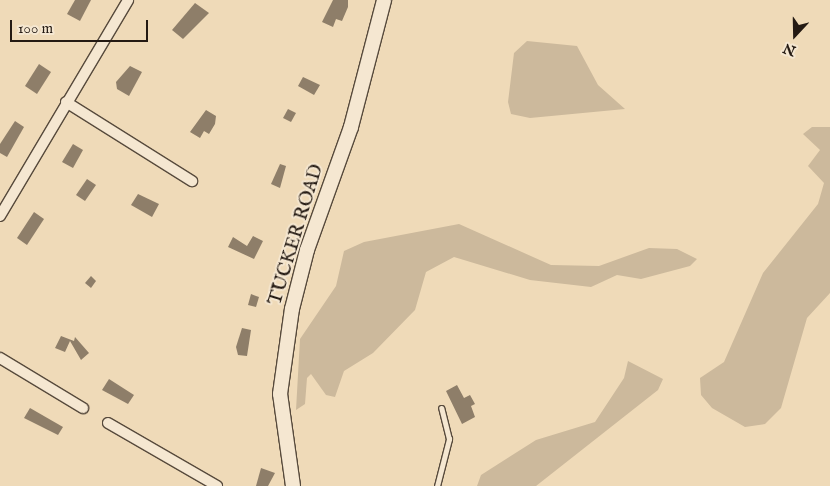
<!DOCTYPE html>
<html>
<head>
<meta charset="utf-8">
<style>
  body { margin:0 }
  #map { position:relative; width:830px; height:486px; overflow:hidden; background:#efdab8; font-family:"IM FELL English",serif }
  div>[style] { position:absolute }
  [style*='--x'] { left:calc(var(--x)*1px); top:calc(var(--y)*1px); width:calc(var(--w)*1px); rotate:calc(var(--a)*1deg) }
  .green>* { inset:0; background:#ccb99c }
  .building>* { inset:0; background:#8e7e69 }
  .roads { filter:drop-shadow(1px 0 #574a3c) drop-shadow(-1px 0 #574a3c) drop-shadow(0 1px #574a3c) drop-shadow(0 -1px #574a3c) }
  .service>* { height:5px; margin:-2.5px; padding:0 2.5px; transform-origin:2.5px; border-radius:2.5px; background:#f5e7d1 }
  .minor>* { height:10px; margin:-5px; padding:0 5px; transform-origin:5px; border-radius:5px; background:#f5e7d1 }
  .secondary>* { height:14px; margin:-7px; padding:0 7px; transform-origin:7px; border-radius:7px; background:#f5e7d1 }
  span { translate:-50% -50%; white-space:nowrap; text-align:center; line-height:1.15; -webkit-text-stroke:4px #f5e7d1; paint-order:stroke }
  .street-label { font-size:19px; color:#241a13 }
  .north { position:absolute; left:770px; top:10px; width:50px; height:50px; -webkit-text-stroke:4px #f5e7d1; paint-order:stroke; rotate:201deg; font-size:14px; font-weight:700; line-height:20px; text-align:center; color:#241a13 }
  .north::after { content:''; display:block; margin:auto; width:18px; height:22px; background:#241a13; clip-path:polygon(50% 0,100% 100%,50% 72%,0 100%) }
  .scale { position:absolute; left:10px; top:20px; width:138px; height:22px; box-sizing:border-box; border:2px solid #241a13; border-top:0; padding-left:6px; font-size:15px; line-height:18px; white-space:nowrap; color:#241a13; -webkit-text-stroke:4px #f5e7d1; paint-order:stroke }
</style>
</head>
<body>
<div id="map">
  <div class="green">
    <i style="clip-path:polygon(527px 41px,577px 46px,598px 85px,625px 109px,530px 118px,511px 114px,508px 102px,514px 53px)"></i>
    <i style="clip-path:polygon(812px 127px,830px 127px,830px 293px,807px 318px,781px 408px,765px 424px,745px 427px,712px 408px,701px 395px,700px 378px,724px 362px,763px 273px,818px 204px,824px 183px,808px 166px,820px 150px,803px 134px)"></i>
    <i style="clip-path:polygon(459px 224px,551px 265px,599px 266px,649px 248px,677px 249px,697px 259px,690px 266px,641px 279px,617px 275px,591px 287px,530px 280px,454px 257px,426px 272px,415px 310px,373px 353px,344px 371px,335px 397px,326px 395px,311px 374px,307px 378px,305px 404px,296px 410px,300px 339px,336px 286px,344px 251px,364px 242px)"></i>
    <i style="clip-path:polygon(628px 361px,663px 379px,658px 390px,536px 486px,477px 486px,481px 475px,536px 440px,595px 422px,624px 378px)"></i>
  </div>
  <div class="building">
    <i style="clip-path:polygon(75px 0,91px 0,80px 21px,67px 14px)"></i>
    <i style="clip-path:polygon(333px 0,348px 0,348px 7px,342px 21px,336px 19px,333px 27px,322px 22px)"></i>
    <i style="clip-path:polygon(195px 3px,209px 13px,183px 39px,172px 30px)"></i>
    <i style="clip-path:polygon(39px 64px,51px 72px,37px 94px,25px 86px)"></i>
    <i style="clip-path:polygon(130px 66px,142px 72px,129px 96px,117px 89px,116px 82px)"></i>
    <i style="clip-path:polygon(303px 77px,320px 85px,314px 95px,298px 86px)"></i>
    <i style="clip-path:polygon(288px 109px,296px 113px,291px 122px,283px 118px)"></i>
    <i style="clip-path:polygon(206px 110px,216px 116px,215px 124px,209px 134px,204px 131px,200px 138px,190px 132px)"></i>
    <i style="clip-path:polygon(15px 121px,24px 127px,7px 157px,0 153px,0 144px)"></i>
    <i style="clip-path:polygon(73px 144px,83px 150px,73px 168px,62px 162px)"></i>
    <i style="clip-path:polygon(280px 164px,286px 166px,280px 188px,271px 184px)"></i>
    <i style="clip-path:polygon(87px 179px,96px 185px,85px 201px,76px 195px)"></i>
    <i style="clip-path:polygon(138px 194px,159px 204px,152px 217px,131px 205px)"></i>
    <i style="clip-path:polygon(34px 212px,44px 219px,27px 245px,17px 238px)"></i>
    <i style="clip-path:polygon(253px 236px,263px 241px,254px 259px,228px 247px,233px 237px,247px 246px)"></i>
    <i style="clip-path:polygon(91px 276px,96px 281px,91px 288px,85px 283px)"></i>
    <i style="clip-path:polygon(251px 294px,259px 297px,256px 307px,248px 305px)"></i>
    <i style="clip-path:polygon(242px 328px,251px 330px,247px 356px,238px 355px,236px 347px)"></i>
    <i style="clip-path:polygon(61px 336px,74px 341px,75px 337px,89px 353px,81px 360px,70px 341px,65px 352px,55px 348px)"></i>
    <i style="clip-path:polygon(109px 379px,134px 395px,128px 404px,102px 390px)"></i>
    <i style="clip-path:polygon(457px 385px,464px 398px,470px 395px,475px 404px,471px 406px,475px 417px,462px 424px,446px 391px)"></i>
    <i style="clip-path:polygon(30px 408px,63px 427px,58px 435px,24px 418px)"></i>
    <i style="clip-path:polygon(261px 468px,275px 473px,268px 486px,256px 486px)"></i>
  </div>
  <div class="roads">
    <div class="service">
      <i style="--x:437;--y:486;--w:49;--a:-75.7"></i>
      <i style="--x:449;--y:439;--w:32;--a:-104"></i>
    </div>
    <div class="minor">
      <i style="--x:66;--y:102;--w:149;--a:32.1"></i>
      <i style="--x:0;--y:216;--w:251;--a:-59.3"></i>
      <i style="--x:0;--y:358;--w:97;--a:31.1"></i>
      <i style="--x:108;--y:423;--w:126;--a:30"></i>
    </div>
    <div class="secondary">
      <i style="--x:293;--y:486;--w:93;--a:-98"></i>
      <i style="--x:280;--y:394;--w:86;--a:-82"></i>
      <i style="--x:292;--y:309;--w:61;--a:-75.7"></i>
      <i style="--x:307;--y:250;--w:131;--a:-70.3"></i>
      <i style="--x:351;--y:127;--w:131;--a:-75.4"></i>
    </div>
  </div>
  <div class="street-label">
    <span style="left:297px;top:235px;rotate:-73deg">TUCKER ROAD</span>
  </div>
  <div class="north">N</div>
  <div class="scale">100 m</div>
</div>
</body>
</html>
